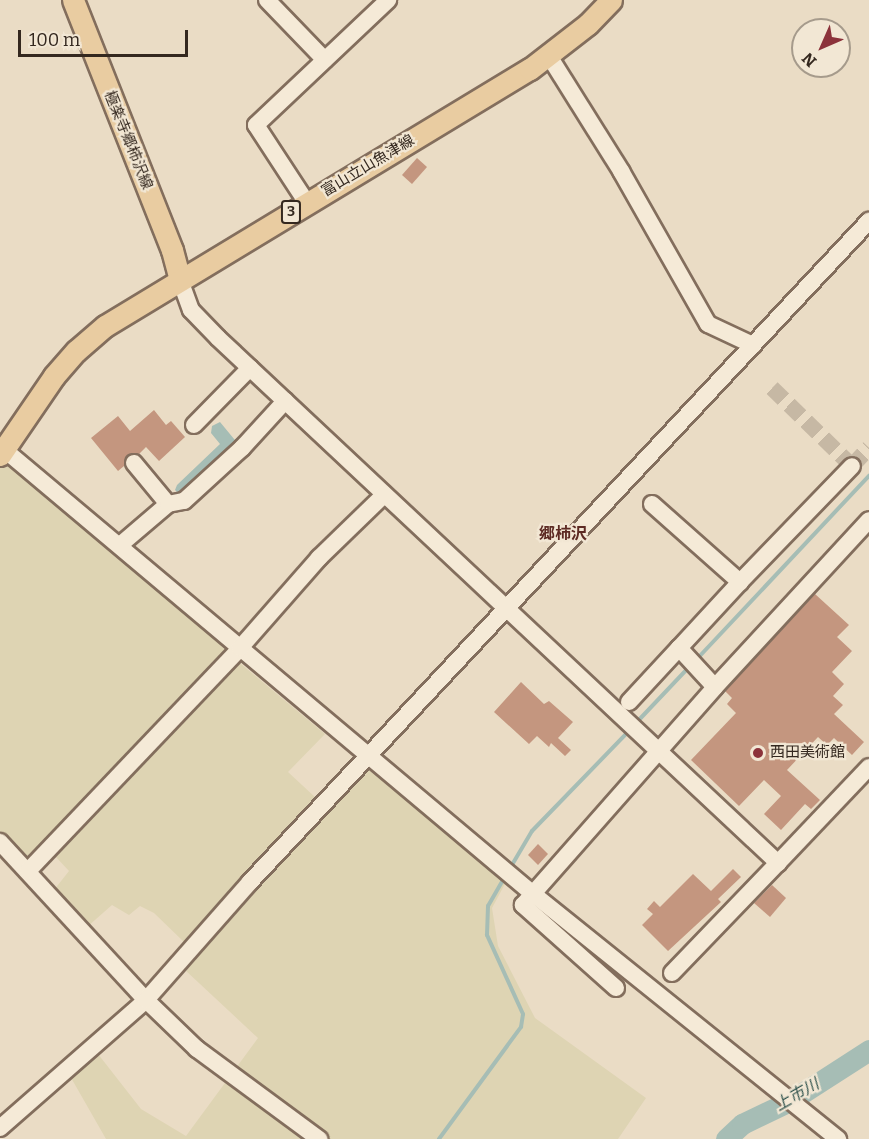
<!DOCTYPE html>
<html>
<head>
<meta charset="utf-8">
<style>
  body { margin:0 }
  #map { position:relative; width:869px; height:1139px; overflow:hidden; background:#eadcc5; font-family:Bitter,"Noto Sans JP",serif }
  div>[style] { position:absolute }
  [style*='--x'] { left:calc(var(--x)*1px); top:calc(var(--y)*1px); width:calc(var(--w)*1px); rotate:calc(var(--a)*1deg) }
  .farmland>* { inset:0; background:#ded4b3 }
  .water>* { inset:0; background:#a6bdb5 }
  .stream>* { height:4px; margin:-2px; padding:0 2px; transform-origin:2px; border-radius:2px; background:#a6bdb5 }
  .river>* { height:21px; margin:-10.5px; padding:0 10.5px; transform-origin:10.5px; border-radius:10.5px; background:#a6bdb5 }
  .building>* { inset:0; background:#c4967f }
  .minor-tunnel>* { height:16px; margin-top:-8px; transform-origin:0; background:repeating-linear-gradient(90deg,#c6b8a4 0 16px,transparent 0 24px) }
  .roads { filter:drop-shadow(2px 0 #836e5d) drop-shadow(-2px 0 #836e5d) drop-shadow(0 2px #836e5d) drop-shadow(0 -2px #836e5d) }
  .minor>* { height:16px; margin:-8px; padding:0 8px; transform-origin:8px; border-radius:8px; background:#f5ead7 }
  .major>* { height:21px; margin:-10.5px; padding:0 10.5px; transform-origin:10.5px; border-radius:10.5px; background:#e9cca1 }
  .dots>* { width:16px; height:16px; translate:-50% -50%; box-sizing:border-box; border:3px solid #f2e7d4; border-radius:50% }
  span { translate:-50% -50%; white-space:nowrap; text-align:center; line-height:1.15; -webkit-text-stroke:4.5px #f2e7d4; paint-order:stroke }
  .shield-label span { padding:2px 4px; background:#f2e7d4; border:2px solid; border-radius:4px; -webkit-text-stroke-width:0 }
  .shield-label { font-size:14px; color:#34281f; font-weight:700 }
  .street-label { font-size:15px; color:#34281f }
  .poi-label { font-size:15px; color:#34281f }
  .left { translate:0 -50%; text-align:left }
  .neighbourhood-label { font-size:16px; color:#5d2a23; font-weight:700 }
  .water-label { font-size:16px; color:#30534d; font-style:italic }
  .north { position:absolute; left:791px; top:18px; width:60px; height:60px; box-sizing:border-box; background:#f2e7d4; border:2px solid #a69b8c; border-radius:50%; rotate:225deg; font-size:16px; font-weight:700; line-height:24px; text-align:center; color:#34281f }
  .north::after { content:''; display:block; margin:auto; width:21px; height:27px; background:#8c333b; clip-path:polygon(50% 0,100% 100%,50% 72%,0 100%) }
  .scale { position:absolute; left:18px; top:30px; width:170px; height:27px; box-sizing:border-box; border:3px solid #34281f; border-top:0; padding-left:8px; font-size:18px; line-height:21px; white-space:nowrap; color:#34281f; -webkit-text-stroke:4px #f2e7d4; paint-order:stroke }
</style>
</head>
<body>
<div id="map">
  <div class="farmland">
    <i style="clip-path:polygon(12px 466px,225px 647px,226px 655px,29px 865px,0 836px,0 468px)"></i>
    <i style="clip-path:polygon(233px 664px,241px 664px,325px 734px,288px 772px,316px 798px,184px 942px,154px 913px,140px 906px,129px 915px,112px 905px,87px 927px,54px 890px,69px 871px,55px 856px)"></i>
    <i style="clip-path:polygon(368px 770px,375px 772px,506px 882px,492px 908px,498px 946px,535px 1018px,646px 1098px,618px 1139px,106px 1139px,70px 1076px,98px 1054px,141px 1109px,186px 1136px,258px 1038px,185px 970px,285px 855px)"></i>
  </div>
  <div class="water">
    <i style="clip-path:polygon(220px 422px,239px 445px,182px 497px,175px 490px,177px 485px,220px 444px,211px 433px,212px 426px)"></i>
  </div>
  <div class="stream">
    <i style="--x:696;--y:660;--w:253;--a:-46.8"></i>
    <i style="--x:636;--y:723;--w:80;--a:-46.5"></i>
    <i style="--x:509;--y:870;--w:45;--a:-59.5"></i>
    <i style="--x:532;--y:831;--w:139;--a:-45.9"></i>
    <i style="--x:439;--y:1139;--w:139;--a:-53.8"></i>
    <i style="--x:521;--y:1027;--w:13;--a:-81"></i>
    <i style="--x:523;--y:1014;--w:87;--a:-114.5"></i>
    <i style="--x:487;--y:935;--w:29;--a:-88"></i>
    <i style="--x:488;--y:906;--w:34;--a:-60"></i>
  </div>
  <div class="river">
    <i style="--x:726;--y:1139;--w:22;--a:-43"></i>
    <i style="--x:742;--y:1124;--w:53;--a:-25.6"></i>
    <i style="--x:790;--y:1101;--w:94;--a:-32.8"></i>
  </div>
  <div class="building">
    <i style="clip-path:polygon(417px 158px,427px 167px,412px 184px,402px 175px)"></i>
    <i style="clip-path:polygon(154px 410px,166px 425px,171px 421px,185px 437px,159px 461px,146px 447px,139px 454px,128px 455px,124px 466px,118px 471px,91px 438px,118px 416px,130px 431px)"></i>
    <i style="clip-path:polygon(815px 594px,849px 625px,837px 637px,852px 651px,832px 672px,844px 684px,833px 696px,843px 705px,834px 714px,864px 742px,852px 755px,834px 738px,827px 745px,818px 737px,787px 770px,820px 800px,811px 809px,805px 804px,781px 830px,764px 814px,781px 796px,764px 780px,739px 806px,691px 760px,736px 713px,727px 704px,732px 698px,725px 691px)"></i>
    <i style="clip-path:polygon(521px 682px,544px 704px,549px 701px,573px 722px,558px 738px,571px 750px,565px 756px,551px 743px,549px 747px,537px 736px,529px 744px,494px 712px)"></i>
    <i style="clip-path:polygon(538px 844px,548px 854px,538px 865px,528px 855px)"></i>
    <i style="clip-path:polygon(733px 869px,741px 877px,718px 899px,721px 902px,668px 951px,642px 925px,653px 914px,647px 909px,654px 901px,660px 907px,693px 874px,711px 891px)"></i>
    <i style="clip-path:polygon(772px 885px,786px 898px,770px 917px,754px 903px)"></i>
  </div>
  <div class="minor-tunnel">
    <i style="--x:772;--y:388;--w:112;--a:44.3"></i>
    <i style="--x:852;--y:466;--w:25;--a:-47"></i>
  </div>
  <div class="roads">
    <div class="minor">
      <i style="--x:267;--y:0;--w:83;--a:46"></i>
      <i style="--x:549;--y:56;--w:136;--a:57.9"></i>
      <i style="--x:621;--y:171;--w:176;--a:60.4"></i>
      <i style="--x:708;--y:324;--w:50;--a:25"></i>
      <i style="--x:307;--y:203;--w:93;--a:-123.2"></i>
      <i style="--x:256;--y:125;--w:182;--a:-43.4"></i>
      <i style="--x:180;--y:280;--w:32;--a:70"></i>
      <i style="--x:191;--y:310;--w:39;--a:46"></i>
      <i style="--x:218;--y:338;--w:768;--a:43.15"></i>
      <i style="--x:778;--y:863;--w:132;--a:-46.5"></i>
      <i style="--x:194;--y:425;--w:80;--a:-45.5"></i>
      <i style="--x:0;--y:446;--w:695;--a:40.04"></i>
      <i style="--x:532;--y:893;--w:393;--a:38.8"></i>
      <i style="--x:134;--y:463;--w:53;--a:50.3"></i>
      <i style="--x:652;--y:504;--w:118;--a:41.6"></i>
      <i style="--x:740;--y:582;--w:90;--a:132.7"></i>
      <i style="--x:120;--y:545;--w:63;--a:-40.5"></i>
      <i style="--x:168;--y:504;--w:16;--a:-11"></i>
      <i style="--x:184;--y:501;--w:79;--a:-42.4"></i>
      <i style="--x:242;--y:448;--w:64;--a:-47.5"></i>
      <i style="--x:740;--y:582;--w:161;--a:-46"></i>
      <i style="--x:629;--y:702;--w:74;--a:-47.2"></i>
      <i style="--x:679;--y:648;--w:53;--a:47.3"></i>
      <i style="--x:0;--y:842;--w:215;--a:47.3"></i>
      <i style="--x:146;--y:1000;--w:71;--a:43.9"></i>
      <i style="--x:197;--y:1049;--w:152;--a:36.4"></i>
      <i style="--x:28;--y:871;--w:308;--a:-46.4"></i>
      <i style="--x:240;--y:648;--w:120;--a:-48.7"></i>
      <i style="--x:319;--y:558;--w:91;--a:-44.1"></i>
      <i style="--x:672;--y:973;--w:153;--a:-46.1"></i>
      <i style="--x:616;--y:988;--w:125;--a:-138.3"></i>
      <i style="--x:523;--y:905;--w:290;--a:-48.6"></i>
      <i style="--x:715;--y:687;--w:227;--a:-47.3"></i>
      <i style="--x:0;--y:1128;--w:194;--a:-41.2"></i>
      <i style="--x:146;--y:1000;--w:157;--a:-48.6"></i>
      <i style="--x:250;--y:882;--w:906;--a:-46.88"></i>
    </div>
    <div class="major">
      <i style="--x:73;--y:0;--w:269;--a:68.4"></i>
      <i style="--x:172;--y:250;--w:31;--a:75"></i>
      <i style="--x:0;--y:455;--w:96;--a:-55.6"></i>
      <i style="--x:54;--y:376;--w:33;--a:-49"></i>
      <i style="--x:76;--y:351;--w:38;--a:-41"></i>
      <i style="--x:105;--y:326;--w:497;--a:-31.2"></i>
      <i style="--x:530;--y:69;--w:73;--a:-37.8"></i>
      <i style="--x:588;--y:24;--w:33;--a:-46"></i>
    </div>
  </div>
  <div class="dots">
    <i style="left:758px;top:753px;background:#8c333b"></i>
  </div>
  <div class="shield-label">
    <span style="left:291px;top:212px">3</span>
  </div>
  <div class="street-label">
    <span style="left:128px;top:140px;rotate:68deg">極楽寺郷柿沢線</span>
    <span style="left:368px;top:166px;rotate:-31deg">富山立山魚津線</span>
  </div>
  <div class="poi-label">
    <span class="left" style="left:770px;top:753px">西田美術館</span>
  </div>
  <div class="neighbourhood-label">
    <span style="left:563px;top:534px">郷柿沢</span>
  </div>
  <div class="water-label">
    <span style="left:797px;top:1095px;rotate:-30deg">上市川</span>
  </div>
  <div class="north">N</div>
  <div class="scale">100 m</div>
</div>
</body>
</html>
